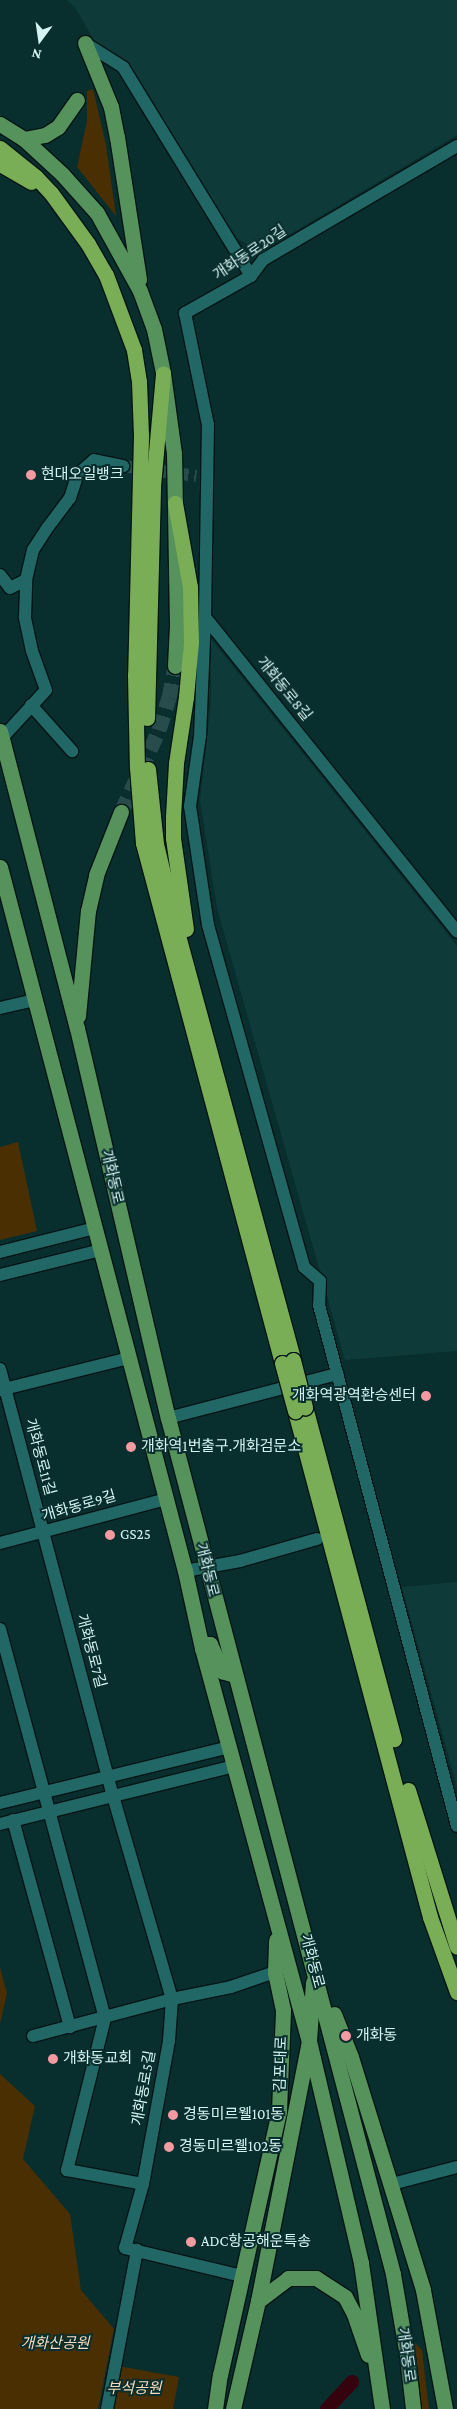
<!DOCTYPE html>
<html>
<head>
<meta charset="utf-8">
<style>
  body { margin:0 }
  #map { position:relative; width:457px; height:2409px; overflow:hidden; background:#092e2e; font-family:"Crimson Pro","Noto Sans KR",serif }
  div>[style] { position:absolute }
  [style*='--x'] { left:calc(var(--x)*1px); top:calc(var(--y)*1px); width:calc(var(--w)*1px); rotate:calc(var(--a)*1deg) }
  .built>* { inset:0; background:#0e3b3a }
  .green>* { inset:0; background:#4a2f03 }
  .canal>* { height:14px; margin:-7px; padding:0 7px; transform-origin:7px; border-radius:7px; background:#35030e }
  .minor-tunnel>* { height:12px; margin-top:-6px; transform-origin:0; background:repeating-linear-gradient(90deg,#274c4b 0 12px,transparent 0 18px) }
  .primary-tunnel>* { height:15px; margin-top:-7.5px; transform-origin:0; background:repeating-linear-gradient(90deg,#274c4b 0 15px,transparent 0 23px) }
  .roads { filter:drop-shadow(1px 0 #021514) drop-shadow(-1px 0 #021514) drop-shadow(0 1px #021514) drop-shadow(0 -1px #021514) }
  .minor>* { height:12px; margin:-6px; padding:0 6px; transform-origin:6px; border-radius:6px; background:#216766 }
  .primary>* { height:15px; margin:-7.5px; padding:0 7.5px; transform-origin:7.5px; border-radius:7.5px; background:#56925c }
  .motorway>* { height:15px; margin:-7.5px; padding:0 7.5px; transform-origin:7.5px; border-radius:7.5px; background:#7aae56 }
  .bridges { filter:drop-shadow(1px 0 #021514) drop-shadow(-1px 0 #021514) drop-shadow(0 1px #021514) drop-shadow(0 -1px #021514) }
  .motorway-bridge>* { height:15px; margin:-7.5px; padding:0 7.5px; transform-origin:7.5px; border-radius:7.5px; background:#7aae56 }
  .dots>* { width:14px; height:14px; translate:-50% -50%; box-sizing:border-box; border:2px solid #092e2e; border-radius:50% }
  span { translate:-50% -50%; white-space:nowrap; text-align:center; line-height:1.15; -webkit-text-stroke:4px #092e2e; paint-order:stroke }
  .street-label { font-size:15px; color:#d3f4f2 }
  .poi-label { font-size:15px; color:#d3f4f2 }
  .left { translate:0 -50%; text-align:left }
  .right { translate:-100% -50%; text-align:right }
  .park-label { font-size:15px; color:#f7ddbd; font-style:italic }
  .north { position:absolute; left:15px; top:15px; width:50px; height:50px; -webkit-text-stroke:4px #092e2e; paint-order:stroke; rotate:194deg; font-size:14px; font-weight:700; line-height:20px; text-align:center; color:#d3f4f2 }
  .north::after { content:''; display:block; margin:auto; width:18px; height:22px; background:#d3f4f2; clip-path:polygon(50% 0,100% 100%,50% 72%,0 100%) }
</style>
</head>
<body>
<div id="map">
  <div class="built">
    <i style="clip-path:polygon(67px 0,457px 0,457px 135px,287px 236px,263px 245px,247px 244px,233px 236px,124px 64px,96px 44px,75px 7px)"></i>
    <i style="clip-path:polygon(211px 639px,457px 946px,457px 1351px,345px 1360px,217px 908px,200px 800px,211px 704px)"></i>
    <i style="clip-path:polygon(457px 1582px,457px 1787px,402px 1587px)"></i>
  </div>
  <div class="green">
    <i style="clip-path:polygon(93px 89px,106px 145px,116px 216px,77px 167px,87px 121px,87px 91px)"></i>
    <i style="clip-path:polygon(18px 1142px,37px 1231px,0 1240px,0 1147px)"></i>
    <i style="clip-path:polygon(0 1967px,7px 1993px,0 2024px)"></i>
    <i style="clip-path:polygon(0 2074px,35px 2106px,23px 2159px,70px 2214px,81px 2290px,114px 2329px,98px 2409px,0 2409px)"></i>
    <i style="clip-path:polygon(414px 2342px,422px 2350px,429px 2409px,421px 2409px)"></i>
    <i style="clip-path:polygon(118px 2366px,179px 2377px,173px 2409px,110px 2409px)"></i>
  </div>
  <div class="canal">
    <i style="--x:327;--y:2409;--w:37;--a:-47"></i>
  </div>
  <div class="minor-tunnel">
    <i style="--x:123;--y:466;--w:74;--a:7.8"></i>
  </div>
  <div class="primary-tunnel">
    <i style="--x:121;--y:812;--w:90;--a:-65.1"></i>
    <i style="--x:159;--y:730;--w:34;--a:-73"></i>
    <i style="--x:169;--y:698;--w:33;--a:-79"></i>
  </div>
  <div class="roads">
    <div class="minor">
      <i style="--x:85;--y:43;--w:45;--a:32.3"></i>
      <i style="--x:123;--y:67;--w:245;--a:58.5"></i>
      <i style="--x:457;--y:146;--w:225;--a:149.6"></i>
      <i style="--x:263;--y:260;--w:20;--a:127"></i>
      <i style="--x:251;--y:276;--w:76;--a:150.7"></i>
      <i style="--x:185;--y:313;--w:114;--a:78.4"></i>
      <i style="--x:208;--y:425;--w:192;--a:90.9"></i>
      <i style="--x:205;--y:617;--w:403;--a:51.3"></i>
      <i style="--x:0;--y:575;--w:16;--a:52"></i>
      <i style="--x:10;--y:588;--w:18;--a:-27"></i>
      <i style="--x:26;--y:580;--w:31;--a:-77"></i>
      <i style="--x:33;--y:550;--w:27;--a:-57"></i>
      <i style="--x:48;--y:527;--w:36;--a:-53"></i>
      <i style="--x:70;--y:498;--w:25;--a:-72"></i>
      <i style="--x:78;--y:474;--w:21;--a:-41"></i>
      <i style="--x:94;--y:460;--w:30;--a:12"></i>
      <i style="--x:205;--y:617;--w:119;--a:92.4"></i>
      <i style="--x:200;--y:736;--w:71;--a:98.1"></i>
      <i style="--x:190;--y:806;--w:120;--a:81.4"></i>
      <i style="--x:208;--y:925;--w:355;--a:74.3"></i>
      <i style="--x:304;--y:1267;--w:21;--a:41"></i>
      <i style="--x:320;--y:1281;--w:24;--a:92"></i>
      <i style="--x:319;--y:1305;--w:539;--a:75.16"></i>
      <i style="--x:31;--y:705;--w:62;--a:48.3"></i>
      <i style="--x:2;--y:738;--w:65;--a:-47.5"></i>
      <i style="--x:46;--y:690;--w:41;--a:-109.7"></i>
      <i style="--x:32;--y:651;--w:35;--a:-102"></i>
      <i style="--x:25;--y:617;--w:37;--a:-88"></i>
      <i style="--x:0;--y:1008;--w:36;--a:-13"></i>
      <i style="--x:0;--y:1252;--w:98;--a:-14.2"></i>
      <i style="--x:0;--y:1275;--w:104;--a:-13.9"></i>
      <i style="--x:0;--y:1369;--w:442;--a:75.2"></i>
      <i style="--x:113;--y:1796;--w:211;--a:73.8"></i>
      <i style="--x:172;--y:1999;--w:42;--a:94.1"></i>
      <i style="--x:169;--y:2041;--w:145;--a:100.3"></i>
      <i style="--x:143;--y:2184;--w:66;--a:105.7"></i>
      <i style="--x:125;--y:2248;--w:120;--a:13.5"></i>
      <i style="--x:0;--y:1390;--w:133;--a:-13.9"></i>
      <i style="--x:168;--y:1418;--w:175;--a:-14.6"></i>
      <i style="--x:0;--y:1543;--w:172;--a:-14.8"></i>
      <i style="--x:185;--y:1571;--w:56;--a:-10.3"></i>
      <i style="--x:240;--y:1561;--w:80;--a:-15.9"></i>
      <i style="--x:0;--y:1629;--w:403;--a:74.9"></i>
      <i style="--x:105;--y:2018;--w:157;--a:104"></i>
      <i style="--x:67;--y:2170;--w:77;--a:10.4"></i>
      <i style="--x:0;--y:1803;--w:237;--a:-13.7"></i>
      <i style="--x:13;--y:1820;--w:215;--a:74.6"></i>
      <i style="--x:0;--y:1824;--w:242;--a:-13.9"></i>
      <i style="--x:33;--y:2036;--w:144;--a:-14.9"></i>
      <i style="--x:172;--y:1999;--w:60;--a:-11.5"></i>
      <i style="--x:231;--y:1987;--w:46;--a:-18.8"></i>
      <i style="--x:392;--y:2184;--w:67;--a:-14.7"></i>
      <i style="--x:107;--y:2409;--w:162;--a:-79.3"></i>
    </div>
    <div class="primary">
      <i style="--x:85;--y:43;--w:69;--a:67.9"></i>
      <i style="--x:111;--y:107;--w:31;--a:79"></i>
      <i style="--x:117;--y:137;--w:144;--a:81.2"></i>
      <i style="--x:0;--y:124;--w:28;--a:32"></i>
      <i style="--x:24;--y:139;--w:52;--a:42.6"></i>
      <i style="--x:62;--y:174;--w:52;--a:48.1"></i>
      <i style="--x:97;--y:213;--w:89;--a:61.1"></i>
      <i style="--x:140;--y:291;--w:40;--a:69.8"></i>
      <i style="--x:154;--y:329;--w:45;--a:78.4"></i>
      <i style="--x:163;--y:373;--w:81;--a:82.2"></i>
      <i style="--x:174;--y:453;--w:172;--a:89"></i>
      <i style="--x:177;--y:625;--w:41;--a:92.8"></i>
      <i style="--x:24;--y:139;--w:21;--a:-11"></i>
      <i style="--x:45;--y:135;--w:15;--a:-32"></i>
      <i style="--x:58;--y:127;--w:33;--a:-55"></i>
      <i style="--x:0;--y:731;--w:307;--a:75.5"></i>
      <i style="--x:77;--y:1028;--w:400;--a:76.9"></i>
      <i style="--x:168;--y:1418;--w:885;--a:75.27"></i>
      <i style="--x:393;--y:2274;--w:83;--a:80.3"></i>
      <i style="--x:407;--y:2356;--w:53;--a:83.5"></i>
      <i style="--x:0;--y:867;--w:728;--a:75.28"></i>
      <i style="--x:185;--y:1571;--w:79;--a:77.6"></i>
      <i style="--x:202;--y:1648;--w:407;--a:74.8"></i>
      <i style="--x:309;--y:2041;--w:228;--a:76.8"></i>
      <i style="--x:361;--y:2263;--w:148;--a:81.8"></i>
      <i style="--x:78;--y:1016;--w:105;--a:-84.6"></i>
      <i style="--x:88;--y:911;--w:37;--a:-77"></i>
      <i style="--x:96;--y:875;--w:68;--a:-68.4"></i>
      <i style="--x:202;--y:1648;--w:4;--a:-63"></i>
      <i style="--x:204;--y:1644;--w:6;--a:0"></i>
      <i style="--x:210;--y:1644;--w:30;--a:66"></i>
      <i style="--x:222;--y:1671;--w:13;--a:18"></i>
      <i style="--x:334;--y:2014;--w:46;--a:68.4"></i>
      <i style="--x:351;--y:2057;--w:244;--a:72.8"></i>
      <i style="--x:423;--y:2290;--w:121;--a:79.5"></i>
      <i style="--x:258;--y:2301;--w:38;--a:-37"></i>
      <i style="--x:288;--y:2278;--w:28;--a:0"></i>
      <i style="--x:316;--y:2278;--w:35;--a:33"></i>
      <i style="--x:345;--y:2297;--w:19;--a:62"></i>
      <i style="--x:354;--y:2314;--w:43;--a:71.1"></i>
      <i style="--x:215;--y:2409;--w:34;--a:-82"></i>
      <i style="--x:220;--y:2375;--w:271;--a:-77.4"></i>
      <i style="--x:279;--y:2111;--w:101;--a:-87.7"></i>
      <i style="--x:283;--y:2010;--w:39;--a:-102"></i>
      <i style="--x:275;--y:1972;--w:32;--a:-88"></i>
      <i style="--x:233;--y:2409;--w:111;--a:-77"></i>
      <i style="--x:258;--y:2301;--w:265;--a:-78.9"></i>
      <i style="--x:309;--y:2041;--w:59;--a:-86.1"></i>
    </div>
    <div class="motorway">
      <i style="--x:0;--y:148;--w:46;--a:38.9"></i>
      <i style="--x:36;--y:177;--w:22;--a:47"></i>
      <i style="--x:51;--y:193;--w:63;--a:54"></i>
      <i style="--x:88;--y:244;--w:36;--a:60"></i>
      <i style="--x:106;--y:275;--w:80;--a:69.5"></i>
      <i style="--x:134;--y:350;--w:31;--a:81"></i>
      <i style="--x:139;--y:381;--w:55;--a:87.9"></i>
      <i style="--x:141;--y:436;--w:239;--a:91.4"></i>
      <i style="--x:135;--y:675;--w:92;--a:88.8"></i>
      <i style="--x:137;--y:767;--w:76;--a:85.5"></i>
      <i style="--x:143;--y:843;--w:538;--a:75.03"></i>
      <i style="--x:0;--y:164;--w:36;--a:30"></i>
      <i style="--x:175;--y:503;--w:85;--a:79.9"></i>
      <i style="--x:190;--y:587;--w:55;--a:89"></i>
      <i style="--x:191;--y:642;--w:55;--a:95.2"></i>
      <i style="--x:186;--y:697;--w:67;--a:98.6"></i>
      <i style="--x:176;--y:763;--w:54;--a:93.2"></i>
      <i style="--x:173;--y:817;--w:21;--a:90"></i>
      <i style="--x:173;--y:838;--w:92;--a:81.9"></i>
      <i style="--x:147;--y:718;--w:232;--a:-88.5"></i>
      <i style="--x:153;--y:486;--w:113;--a:-84.9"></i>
      <i style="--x:148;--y:769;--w:75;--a:83.9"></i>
      <i style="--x:156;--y:844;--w:86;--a:76.6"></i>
      <i style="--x:176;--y:928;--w:448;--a:74.8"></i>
      <i style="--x:305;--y:1407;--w:344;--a:75"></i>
      <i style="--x:295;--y:1411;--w:524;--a:75.06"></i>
      <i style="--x:430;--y:1917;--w:80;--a:70.2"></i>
      <i style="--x:408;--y:1790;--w:164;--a:72.7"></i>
    </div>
  </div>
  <div class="bridges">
    <div class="motorway-bridge">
      <i style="--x:293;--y:1360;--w:49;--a:75.7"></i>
      <i style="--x:282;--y:1363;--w:50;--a:74.8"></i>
    </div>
  </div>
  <div class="dots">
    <i style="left:31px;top:475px;background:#f49aa3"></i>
    <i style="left:426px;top:1396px;background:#f49aa3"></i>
    <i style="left:131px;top:1447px;background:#f49aa3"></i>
    <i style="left:110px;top:1535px;background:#f49aa3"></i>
    <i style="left:346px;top:2036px;background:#f49aa3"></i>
    <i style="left:53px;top:2059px;background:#f49aa3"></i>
    <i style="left:173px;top:2115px;background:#f49aa3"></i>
    <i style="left:169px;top:2147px;background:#f49aa3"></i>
    <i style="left:191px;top:2242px;background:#f49aa3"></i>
  </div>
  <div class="street-label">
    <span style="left:250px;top:253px;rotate:-34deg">개화동로20길</span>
    <span style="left:284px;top:689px;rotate:51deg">개화동로8길</span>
    <span style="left:112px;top:1177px;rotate:77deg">개화동로</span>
    <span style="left:40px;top:1457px;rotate:75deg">개화동로11길</span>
    <span style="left:79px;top:1506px;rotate:-16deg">개화동로9길</span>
    <span style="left:207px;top:1570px;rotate:76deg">개화동로</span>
    <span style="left:91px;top:1651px;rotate:75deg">개화동로7길</span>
    <span style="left:312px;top:1961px;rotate:75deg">개화동로</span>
    <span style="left:281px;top:2064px;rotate:-88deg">김포대로</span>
    <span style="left:144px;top:2088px;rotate:-80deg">개화동로5길</span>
    <span style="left:406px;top:2355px;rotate:82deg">개화동로</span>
  </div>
  <div class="poi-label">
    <span class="left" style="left:41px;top:475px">현대오일뱅크</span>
    <span class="right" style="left:416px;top:1396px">개화역광역환승센터</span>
    <span class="left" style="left:141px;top:1447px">개화역1번출구.개화검문소</span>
    <span class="left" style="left:120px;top:1535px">GS25</span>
    <span class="left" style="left:356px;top:2036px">개화동</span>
    <span class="left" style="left:63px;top:2059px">개화동교회</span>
    <span class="left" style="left:183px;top:2115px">경동미르웰101동</span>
    <span class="left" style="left:179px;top:2147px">경동미르웰102동</span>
    <span class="left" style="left:201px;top:2242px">ADC항공해운특송</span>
  </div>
  <div class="park-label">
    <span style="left:55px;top:2344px">개화산공원</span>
    <span style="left:134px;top:2389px">부석공원</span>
  </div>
  <div class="north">N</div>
</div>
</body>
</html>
